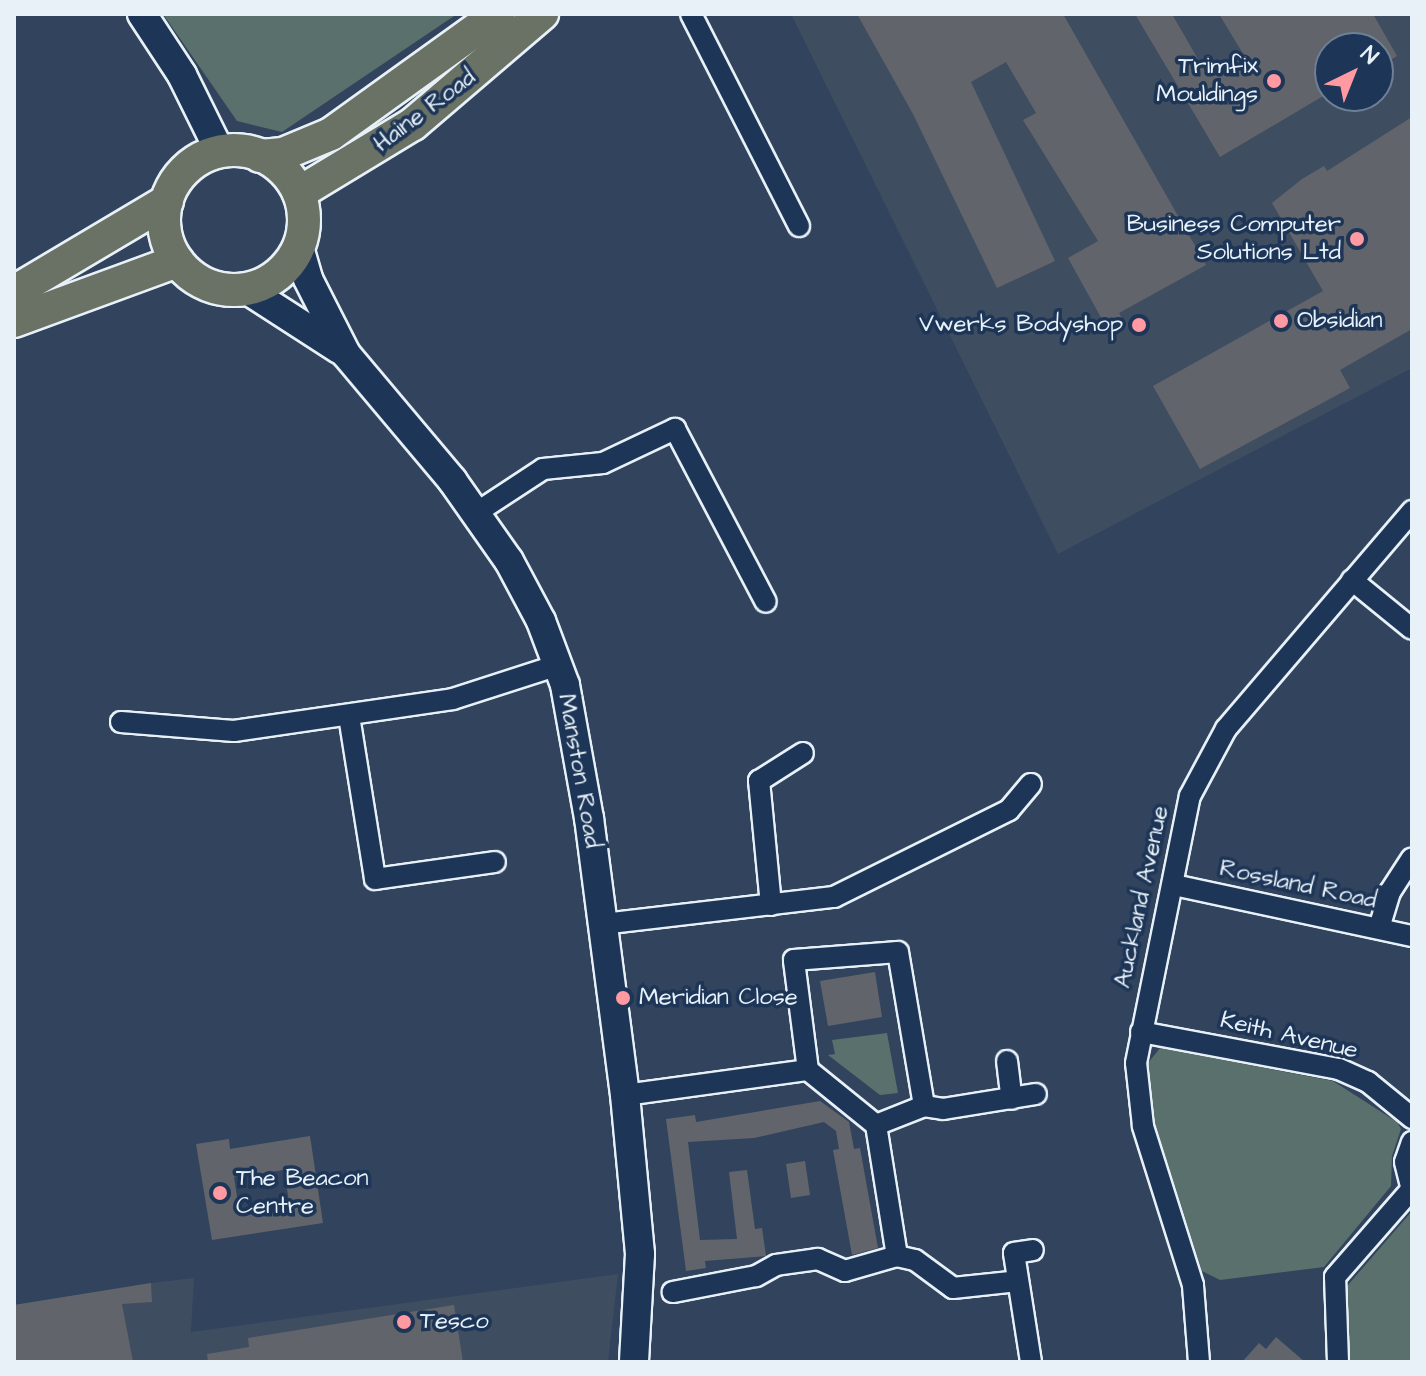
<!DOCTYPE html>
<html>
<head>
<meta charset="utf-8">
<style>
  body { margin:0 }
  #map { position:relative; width:1426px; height:1376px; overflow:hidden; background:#31435d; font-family:"Architects Daughter",sans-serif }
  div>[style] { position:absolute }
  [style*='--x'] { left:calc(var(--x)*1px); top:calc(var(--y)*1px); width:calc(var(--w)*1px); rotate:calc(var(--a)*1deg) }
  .built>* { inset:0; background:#3f4d61 }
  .green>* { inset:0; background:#5a706c }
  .building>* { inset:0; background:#61656b }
  .roads { filter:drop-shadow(2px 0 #e8f1f8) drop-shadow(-2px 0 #e8f1f8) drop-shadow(0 2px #e8f1f8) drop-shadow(0 -2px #e8f1f8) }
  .minor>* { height:20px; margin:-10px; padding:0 10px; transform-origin:10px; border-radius:10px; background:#1d3557 }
  .secondary>* { height:28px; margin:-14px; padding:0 14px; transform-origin:14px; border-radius:14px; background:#1d3557 }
  .primary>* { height:32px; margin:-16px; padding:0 16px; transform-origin:16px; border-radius:16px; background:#6a7165 }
  .primary>.ring { margin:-16px; padding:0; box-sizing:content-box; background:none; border:32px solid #6a7165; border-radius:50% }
  .dots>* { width:22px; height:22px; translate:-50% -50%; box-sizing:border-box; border:4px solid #1d3557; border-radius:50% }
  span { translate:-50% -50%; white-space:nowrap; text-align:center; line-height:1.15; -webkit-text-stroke:7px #1d3557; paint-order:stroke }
  .poi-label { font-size:24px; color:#e8f1f8 }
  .right { translate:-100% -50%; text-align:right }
  .left { translate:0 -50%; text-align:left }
  .street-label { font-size:24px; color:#e8f1f8 }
  .frame { position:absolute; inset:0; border:16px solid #e8f1f8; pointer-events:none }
  .north { position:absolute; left:1314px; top:32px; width:80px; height:80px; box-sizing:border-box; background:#1d3557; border:2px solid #6e8097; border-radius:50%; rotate:43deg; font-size:22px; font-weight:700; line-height:32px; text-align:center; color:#e8f1f8 }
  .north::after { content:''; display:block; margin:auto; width:28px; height:36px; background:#ff9aa2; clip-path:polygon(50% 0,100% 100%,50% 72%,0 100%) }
</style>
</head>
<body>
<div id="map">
  <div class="built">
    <i style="clip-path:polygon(evenodd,791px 14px,1412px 14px,1412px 368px,1058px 554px,791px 14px,1330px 48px,1378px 48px,1378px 96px,1330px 96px,1330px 48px)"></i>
    <i style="clip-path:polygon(618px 1274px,608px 1362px,14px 1362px,14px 1305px,151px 1283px,194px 1278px,191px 1332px)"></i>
  </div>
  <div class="green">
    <i style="clip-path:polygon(163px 14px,457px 14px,282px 132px,237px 121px)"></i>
    <i style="clip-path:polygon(887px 1033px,898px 1093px,880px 1095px,828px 1055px,835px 1054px,832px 1040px)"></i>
    <i style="clip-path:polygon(1160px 1048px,1333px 1081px,1397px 1122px,1401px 1129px,1392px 1156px,1391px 1186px,1324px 1267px,1220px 1280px,1202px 1271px,1149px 1104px,1148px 1063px)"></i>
    <i style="clip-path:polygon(1412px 1211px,1412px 1362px,1347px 1362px,1343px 1298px,1348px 1285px)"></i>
  </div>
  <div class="building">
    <i style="clip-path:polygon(857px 14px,1063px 14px,1206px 265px,1119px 313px,1125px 324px,1109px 332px,1068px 258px,1098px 241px,1023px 120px,1036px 113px,1006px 62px,971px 82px,1055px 261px,997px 288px,913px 114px)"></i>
    <i style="clip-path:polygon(1135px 14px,1172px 14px,1206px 73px,1242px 52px,1219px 14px,1373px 14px,1397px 56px,1378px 68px,1378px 48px,1330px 48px,1330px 92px,1220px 157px)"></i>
    <i style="clip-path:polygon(1412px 117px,1412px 329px,1340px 370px,1350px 388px,1200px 469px,1153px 386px,1323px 291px,1272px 203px,1302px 179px,1324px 166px,1327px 171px)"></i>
    <i style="clip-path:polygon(875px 972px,882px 1017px,828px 1026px,820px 981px)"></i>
    <i style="clip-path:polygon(820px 1101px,849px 1122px,854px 1149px,860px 1148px,878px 1248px,852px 1255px,833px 1150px,839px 1149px,836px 1131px,824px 1122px,754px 1138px,688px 1142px,700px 1240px,737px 1239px,729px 1172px,747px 1170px,755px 1229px,762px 1228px,766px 1256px,705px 1261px,706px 1268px,686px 1271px,666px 1119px,695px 1115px,696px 1122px)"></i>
    <i style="clip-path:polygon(evenodd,310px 1136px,323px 1223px,212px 1240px,196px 1144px,229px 1139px,230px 1149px,310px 1136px,284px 1170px,290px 1208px,240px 1216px,234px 1177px,284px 1170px)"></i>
    <i style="clip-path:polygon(805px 1161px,810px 1195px,791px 1198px,786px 1164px)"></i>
    <i style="clip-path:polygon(151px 1283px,152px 1302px,122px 1304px,133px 1362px,14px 1362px,14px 1305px)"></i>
    <i style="clip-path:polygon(454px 1305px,463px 1362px,208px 1362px,207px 1354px,249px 1347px,248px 1338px)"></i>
    <i style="clip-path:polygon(1276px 1337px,1305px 1362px,1242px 1362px,1259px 1343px,1266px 1349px)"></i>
  </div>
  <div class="roads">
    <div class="minor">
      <i style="--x:691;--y:14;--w:238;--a:63"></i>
      <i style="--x:476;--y:513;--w:80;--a:-33.3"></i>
      <i style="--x:543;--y:469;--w:60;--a:-5.7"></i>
      <i style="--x:603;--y:463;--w:80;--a:-25.3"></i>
      <i style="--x:675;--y:429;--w:195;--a:62.3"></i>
      <i style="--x:1352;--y:580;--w:77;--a:39.2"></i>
      <i style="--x:349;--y:716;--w:165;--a:80.9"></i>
      <i style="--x:375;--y:879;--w:121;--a:-8.1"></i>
      <i style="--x:121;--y:722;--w:113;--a:4.6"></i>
      <i style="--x:234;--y:731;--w:221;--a:-8.3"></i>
      <i style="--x:453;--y:699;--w:110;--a:-17.9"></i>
      <i style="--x:1174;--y:885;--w:243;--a:12.1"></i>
      <i style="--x:771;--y:905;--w:125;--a:-95.5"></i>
      <i style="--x:759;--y:781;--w:52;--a:-32.5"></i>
      <i style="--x:603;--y:924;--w:233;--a:-6.7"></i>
      <i style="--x:834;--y:897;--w:195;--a:-26.4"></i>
      <i style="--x:1009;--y:810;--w:34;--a:-50"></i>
      <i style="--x:1379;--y:928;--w:38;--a:-73"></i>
      <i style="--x:1390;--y:892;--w:40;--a:-57.1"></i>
      <i style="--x:1141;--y:1032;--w:201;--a:10.6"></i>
      <i style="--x:1339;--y:1069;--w:32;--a:24"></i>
      <i style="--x:1368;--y:1082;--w:57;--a:39.3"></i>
      <i style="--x:1007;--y:1061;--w:38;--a:83"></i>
      <i style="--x:808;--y:1070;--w:111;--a:-97.3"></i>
      <i style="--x:794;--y:960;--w:104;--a:-4.4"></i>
      <i style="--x:898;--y:952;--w:156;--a:80.4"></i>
      <i style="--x:625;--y:1095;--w:185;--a:-7.8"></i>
      <i style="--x:808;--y:1070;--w:87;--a:39"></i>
      <i style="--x:876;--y:1125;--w:133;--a:80.9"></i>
      <i style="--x:897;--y:1256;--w:54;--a:163.9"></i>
      <i style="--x:845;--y:1271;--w:30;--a:-156"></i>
      <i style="--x:818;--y:1259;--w:42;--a:171.9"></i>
      <i style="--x:776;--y:1265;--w:23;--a:151"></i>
      <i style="--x:756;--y:1276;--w:85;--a:169.1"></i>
      <i style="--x:876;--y:1125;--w:52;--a:-21.6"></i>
      <i style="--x:924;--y:1106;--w:19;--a:9"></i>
      <i style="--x:943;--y:1109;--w:94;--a:-9.2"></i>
      <i style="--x:1412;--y:1142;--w:21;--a:109"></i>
      <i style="--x:1405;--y:1162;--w:30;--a:76"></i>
      <i style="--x:897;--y:1256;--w:18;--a:13"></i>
      <i style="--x:915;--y:1260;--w:47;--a:36.4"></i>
      <i style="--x:953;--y:1288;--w:65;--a:-6.1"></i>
      <i style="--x:1031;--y:1362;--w:110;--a:-98.9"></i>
      <i style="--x:1014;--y:1253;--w:19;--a:-9"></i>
      <i style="--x:1199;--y:1362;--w:77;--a:-94.5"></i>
      <i style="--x:1193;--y:1285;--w:167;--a:-107.5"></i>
      <i style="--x:1143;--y:1126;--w:63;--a:-96.3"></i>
      <i style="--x:1136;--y:1063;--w:272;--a:-78.6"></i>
      <i style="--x:1190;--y:796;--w:76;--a:-61.8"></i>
      <i style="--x:1226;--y:729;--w:287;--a:-49.5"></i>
      <i style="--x:1338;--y:1362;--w:85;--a:-92"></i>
      <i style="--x:1335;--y:1277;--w:116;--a:-48.9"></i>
    </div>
    <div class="secondary">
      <i style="--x:142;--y:14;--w:73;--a:56.7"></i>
      <i style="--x:182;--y:75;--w:86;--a:63.7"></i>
      <i style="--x:299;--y:247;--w:33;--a:74"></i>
      <i style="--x:308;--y:279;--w:84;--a:63.1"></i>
      <i style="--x:346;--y:354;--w:165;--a:49.9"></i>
      <i style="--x:452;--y:480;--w:99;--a:54.9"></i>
      <i style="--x:509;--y:561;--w:68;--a:61.9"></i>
      <i style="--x:541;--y:621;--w:68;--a:69.4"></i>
      <i style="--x:565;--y:685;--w:135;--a:79.8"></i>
      <i style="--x:589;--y:818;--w:279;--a:82.6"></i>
      <i style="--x:625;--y:1095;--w:160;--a:84.6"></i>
      <i style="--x:640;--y:1254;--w:108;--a:93.2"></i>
      <i style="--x:246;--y:289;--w:111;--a:32.8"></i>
    </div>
    <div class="primary">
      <i class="ring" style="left:164px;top:150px;width:108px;height:108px"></i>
      <i style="--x:260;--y:156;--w:23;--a:-5"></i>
      <i style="--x:283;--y:154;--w:52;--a:-22.6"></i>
      <i style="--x:331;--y:134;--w:206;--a:-35.7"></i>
      <i style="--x:299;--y:193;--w:133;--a:-31.2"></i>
      <i style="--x:413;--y:124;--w:170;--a:-40.5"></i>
      <i style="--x:14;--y:292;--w:178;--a:-30.7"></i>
      <i style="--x:14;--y:321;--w:174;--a:-20.2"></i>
    </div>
  </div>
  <div class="dots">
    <i style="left:1274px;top:81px;background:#ff9aa2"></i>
    <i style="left:1357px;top:239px;background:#ff9aa2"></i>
    <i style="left:1281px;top:321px;background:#ff9aa2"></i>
    <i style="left:1139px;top:325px;background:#ff9aa2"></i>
    <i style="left:623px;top:998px;background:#ff9aa2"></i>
    <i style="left:220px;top:1193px;background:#ff9aa2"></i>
    <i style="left:404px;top:1322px;background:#ff9aa2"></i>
  </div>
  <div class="poi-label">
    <span class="right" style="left:1258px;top:81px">Trimfix<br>Mouldings</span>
    <span class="right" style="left:1341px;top:239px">Business Computer<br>Solutions Ltd</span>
    <span class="left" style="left:1297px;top:321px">Obsidian</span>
    <span class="right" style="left:1123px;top:325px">Vwerks Bodyshop</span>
    <span class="left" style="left:639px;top:998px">Meridian Close</span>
    <span class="left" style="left:236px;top:1193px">The Beacon<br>Centre</span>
    <span class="left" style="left:420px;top:1322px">Tesco</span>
  </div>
  <div class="street-label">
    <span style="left:425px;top:111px;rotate:-37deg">Haine Road</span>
    <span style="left:579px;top:771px;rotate:80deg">Manston Road</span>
    <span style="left:1298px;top:885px;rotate:12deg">Rossland Road</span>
    <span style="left:1142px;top:897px;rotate:-78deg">Auckland Avenue</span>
    <span style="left:1289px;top:1036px;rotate:13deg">Keith Avenue</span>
  </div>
  <div class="frame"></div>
  <div class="north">N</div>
</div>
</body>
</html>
